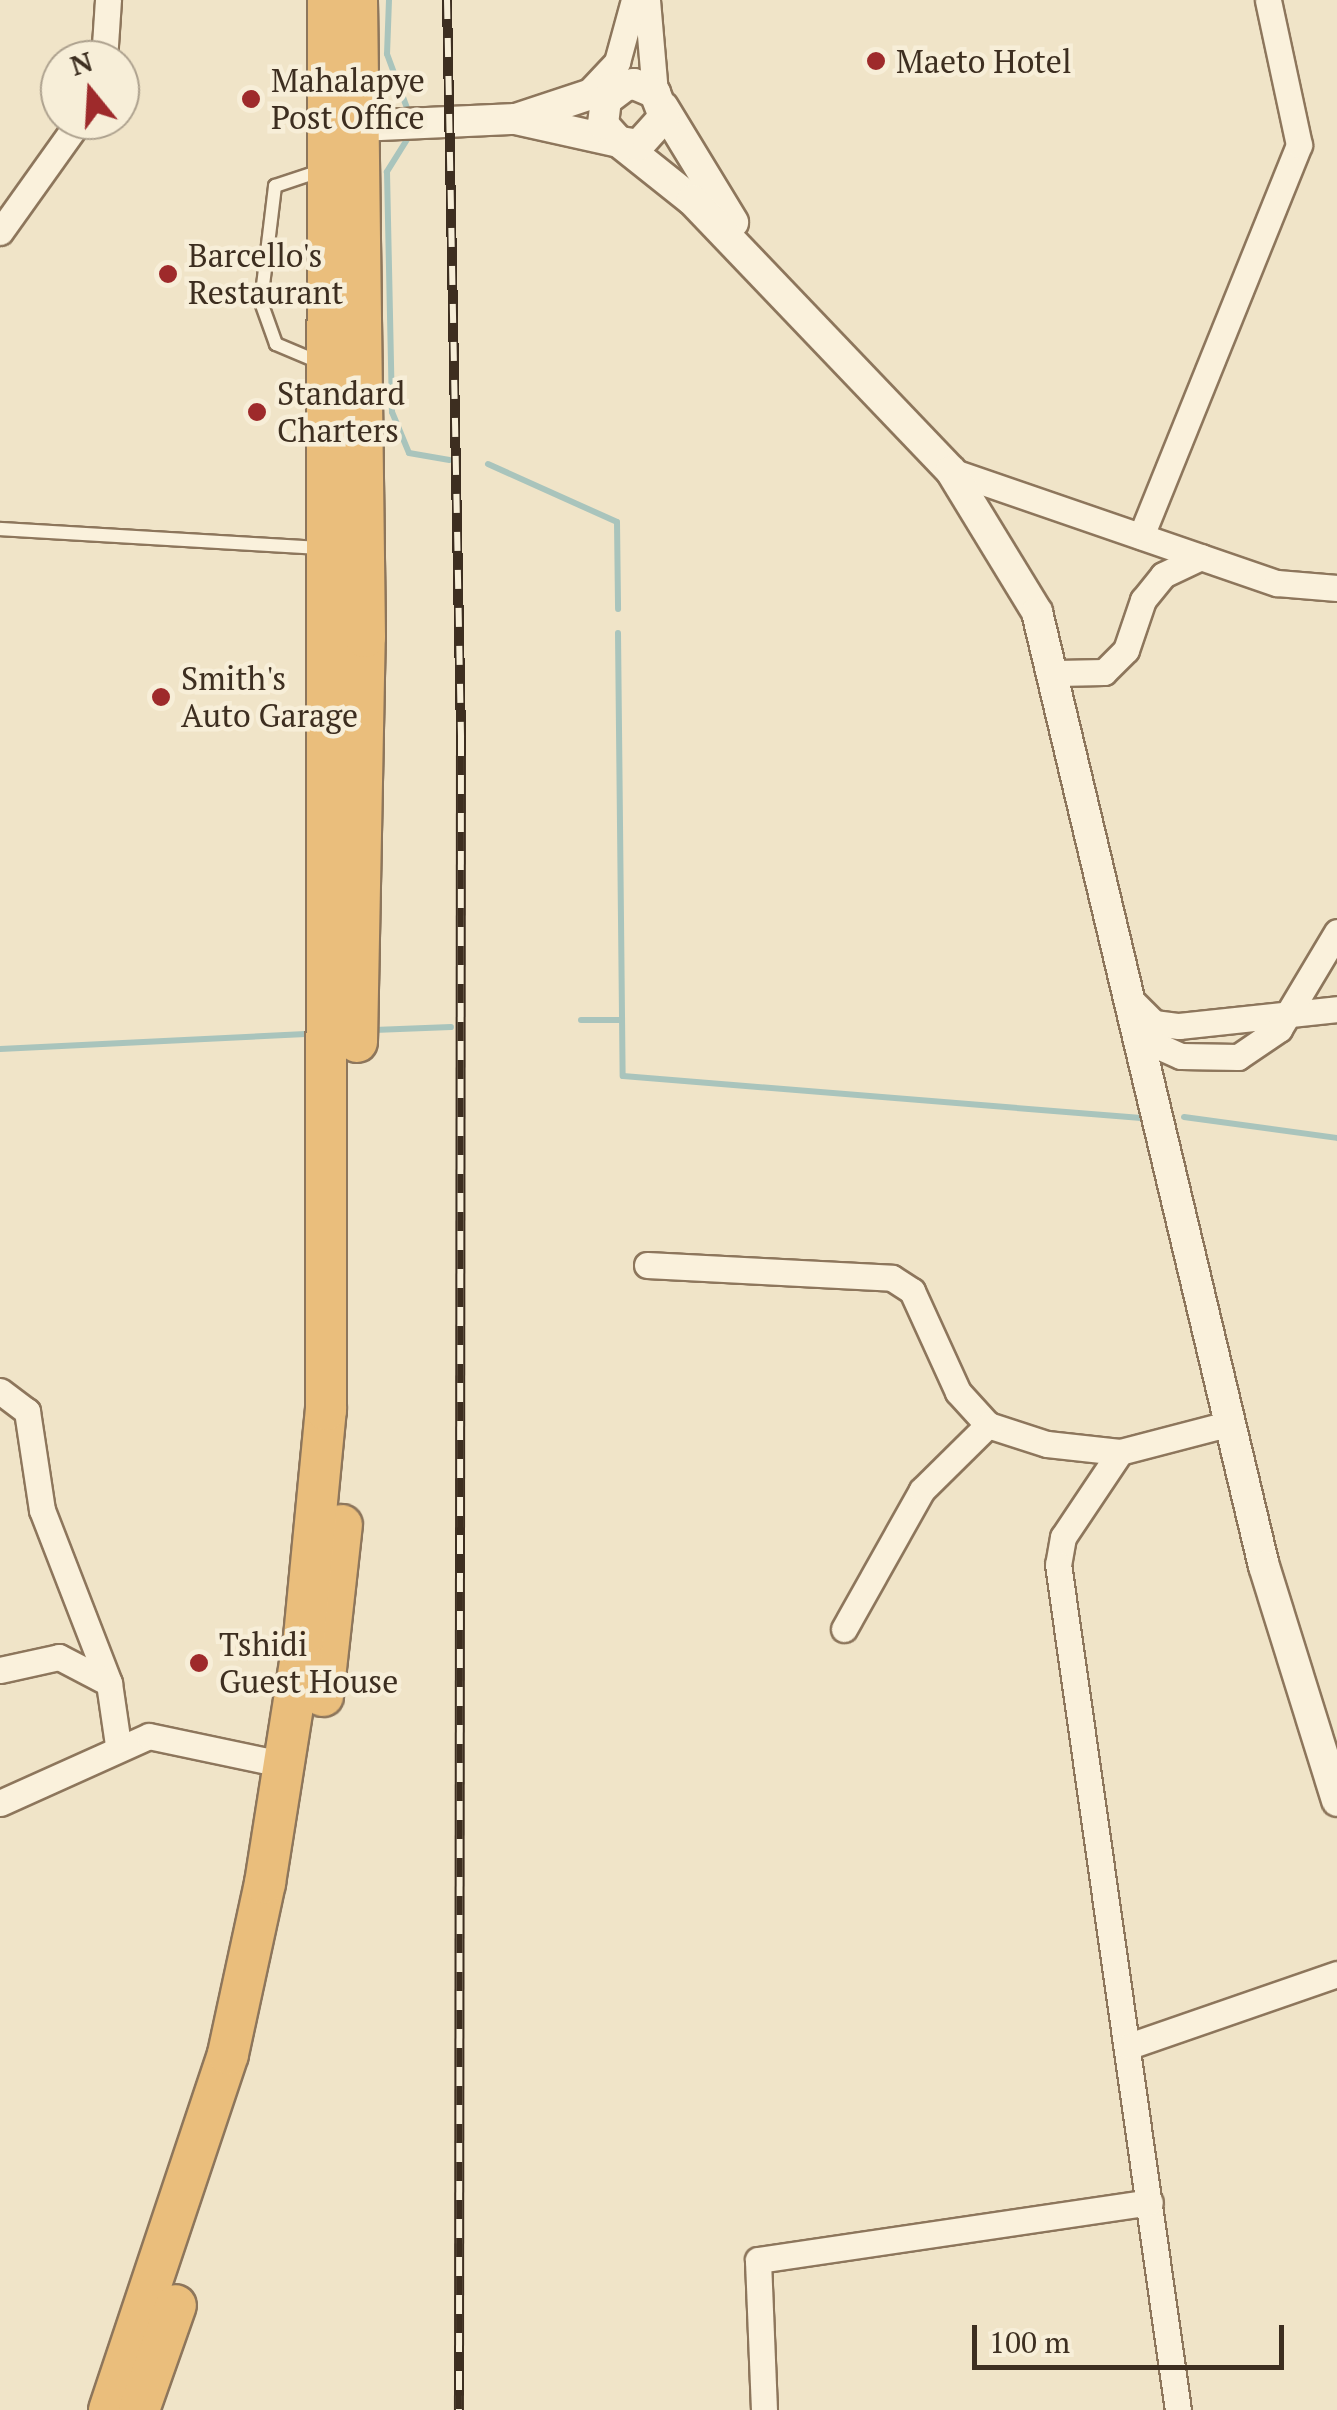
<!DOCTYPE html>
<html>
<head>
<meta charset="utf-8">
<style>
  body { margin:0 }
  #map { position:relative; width:1337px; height:2410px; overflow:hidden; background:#f0e4c8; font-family:"PT Serif",serif }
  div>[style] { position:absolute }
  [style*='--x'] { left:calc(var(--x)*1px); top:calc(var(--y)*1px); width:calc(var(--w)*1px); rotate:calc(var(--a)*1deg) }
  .stream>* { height:6px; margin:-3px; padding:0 3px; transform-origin:3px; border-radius:3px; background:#a9c4bc }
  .roads { filter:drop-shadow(2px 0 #8d765c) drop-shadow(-2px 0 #8d765c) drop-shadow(0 2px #8d765c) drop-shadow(0 -2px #8d765c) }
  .service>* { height:12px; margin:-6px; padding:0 6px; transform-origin:6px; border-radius:6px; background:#faf1dc }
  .minor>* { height:25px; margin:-12.5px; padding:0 12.5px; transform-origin:12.5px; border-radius:12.5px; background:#faf1dc }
  .tertiary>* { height:30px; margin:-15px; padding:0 15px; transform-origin:15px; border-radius:15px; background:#faf1dc }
  .trunk>* { height:40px; margin:-20px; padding:0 20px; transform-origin:20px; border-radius:20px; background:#eabe7c }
  .rail>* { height:10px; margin-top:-5px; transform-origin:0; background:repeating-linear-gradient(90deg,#f7eed8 0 19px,#3d2e20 0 38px); box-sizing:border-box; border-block:2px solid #3d2e20 }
  .dots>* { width:28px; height:28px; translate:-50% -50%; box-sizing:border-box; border:5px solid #f7eed8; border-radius:50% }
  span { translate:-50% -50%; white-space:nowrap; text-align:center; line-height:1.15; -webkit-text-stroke:9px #f7eed8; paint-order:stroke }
  .poi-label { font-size:32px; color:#3d2e20 }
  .left { translate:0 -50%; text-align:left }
  .north { position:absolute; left:40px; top:40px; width:100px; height:100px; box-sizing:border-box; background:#f7eed8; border:2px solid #ada18e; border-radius:50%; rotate:342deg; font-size:28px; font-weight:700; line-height:40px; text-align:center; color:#3d2e20 }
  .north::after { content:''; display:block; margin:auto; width:35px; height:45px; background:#9e2a2b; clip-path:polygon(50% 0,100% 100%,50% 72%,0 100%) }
  .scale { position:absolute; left:972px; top:2325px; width:312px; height:45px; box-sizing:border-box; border:5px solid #3d2e20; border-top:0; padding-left:12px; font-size:30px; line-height:35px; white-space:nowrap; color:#3d2e20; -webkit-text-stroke:8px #f7eed8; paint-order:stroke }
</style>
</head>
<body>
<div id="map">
  <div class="stream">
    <i style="--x:389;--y:0;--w:54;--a:92.1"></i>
    <i style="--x:387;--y:54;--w:58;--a:69.7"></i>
    <i style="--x:408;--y:138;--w:40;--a:122"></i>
    <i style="--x:387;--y:172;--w:240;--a:88.8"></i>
    <i style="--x:392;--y:412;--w:44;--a:67.5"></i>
    <i style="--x:409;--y:453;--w:41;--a:9.9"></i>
    <i style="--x:488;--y:464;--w:141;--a:24.2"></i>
    <i style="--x:617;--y:522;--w:87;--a:89.3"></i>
    <i style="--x:618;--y:633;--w:443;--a:89.4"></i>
    <i style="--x:623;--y:1076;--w:520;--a:4.64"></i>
    <i style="--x:581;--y:1020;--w:38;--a:0"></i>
    <i style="--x:374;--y:1030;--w:77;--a:-2.2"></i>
    <i style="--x:0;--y:1049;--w:306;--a:-2.8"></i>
    <i style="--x:1184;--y:1117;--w:154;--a:7.8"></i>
  </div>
  <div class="roads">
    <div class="service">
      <i style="--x:321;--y:363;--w:49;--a:-157.1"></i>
      <i style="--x:276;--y:344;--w:45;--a:-109.7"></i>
      <i style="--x:261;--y:302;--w:117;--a:-83.1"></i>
      <i style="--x:275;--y:186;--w:51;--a:-18.4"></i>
      <i style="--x:0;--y:529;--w:323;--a:3.4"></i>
    </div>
    <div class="minor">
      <i style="--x:647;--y:0;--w:93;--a:85.1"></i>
      <i style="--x:104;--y:60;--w:60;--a:-86.2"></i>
      <i style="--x:585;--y:96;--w:47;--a:-46.7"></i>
      <i style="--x:617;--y:62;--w:64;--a:-74.7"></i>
      <i style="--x:0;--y:232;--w:138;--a:-54.5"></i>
      <i style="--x:951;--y:471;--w:345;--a:19"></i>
      <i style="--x:1277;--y:583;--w:60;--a:4.8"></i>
      <i style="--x:1141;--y:536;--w:422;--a:-68"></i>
      <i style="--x:1299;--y:145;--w:148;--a:-102.1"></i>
      <i style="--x:1057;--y:673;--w:47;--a:-1.2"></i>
      <i style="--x:1104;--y:672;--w:31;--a:-45"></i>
      <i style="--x:1126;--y:650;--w:53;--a:-71.2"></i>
      <i style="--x:1143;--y:600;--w:32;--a:-51"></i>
      <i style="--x:1163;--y:575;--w:42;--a:-25.3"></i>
      <i style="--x:1135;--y:1004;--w:27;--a:45"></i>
      <i style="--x:1154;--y:1023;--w:25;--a:7"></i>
      <i style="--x:1179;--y:1026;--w:159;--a:-6.1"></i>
      <i style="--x:1140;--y:1023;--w:27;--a:54"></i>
      <i style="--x:1156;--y:1045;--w:27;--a:24"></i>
      <i style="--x:1181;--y:1056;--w:57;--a:1"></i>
      <i style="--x:1238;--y:1057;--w:50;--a:-34.3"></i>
      <i style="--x:1279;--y:1029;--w:113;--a:-59.1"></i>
      <i style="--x:647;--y:1265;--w:245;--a:3"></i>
      <i style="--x:892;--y:1278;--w:24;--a:33"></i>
      <i style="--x:912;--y:1291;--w:111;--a:65.5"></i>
      <i style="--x:958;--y:1392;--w:45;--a:47.7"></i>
      <i style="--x:988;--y:1425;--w:62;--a:17.9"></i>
      <i style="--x:1047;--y:1444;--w:73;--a:6.3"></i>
      <i style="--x:1120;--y:1452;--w:115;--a:-14.6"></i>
      <i style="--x:0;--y:1391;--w:34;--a:37"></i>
      <i style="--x:27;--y:1411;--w:100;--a:81.4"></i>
      <i style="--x:42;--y:1510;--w:186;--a:68.8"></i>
      <i style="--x:109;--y:1683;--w:63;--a:81.7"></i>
      <i style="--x:1120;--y:1452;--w:102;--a:123.8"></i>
      <i style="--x:1063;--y:1537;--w:27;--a:100"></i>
      <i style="--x:1058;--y:1564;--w:854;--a:81.93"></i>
      <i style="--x:844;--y:1629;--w:159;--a:-60.7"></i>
      <i style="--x:922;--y:1490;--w:93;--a:-44.6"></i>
      <i style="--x:0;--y:1670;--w:60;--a:-12.4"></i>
      <i style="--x:59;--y:1657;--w:56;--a:27.5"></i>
      <i style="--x:0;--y:1803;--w:163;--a:-24.2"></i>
      <i style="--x:149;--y:1736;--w:141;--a:11.9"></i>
      <i style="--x:1129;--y:2046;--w:220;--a:-19.1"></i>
      <i style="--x:764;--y:2410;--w:150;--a:-92.3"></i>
      <i style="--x:758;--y:2260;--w:396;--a:-8.4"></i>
    </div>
    <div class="tertiary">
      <i style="--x:663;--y:107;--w:135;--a:58.7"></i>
      <i style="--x:516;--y:119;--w:106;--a:12.6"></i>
      <i style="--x:619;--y:142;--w:93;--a:38.5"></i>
      <i style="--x:692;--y:200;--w:375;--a:46.3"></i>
      <i style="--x:951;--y:471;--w:165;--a:58.6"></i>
      <i style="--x:1037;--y:612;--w:981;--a:76.62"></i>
      <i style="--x:1264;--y:1566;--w:246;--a:72.7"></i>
      <i style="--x:337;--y:127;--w:179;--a:-2.6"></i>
      <i style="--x:516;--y:119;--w:82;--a:-18.4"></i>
      <i style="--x:594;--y:93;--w:33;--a:-14"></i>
      <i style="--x:626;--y:85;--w:8;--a:-7"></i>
      <i style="--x:634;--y:84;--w:23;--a:23"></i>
      <i style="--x:655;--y:93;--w:26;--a:69"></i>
      <i style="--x:664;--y:117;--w:38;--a:132"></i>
      <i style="--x:639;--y:145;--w:20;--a:-171"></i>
      <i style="--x:619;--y:142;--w:24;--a:-132"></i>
      <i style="--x:603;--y:124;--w:24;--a:-83"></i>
      <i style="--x:606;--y:100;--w:25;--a:-37"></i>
    </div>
    <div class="trunk">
      <i style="--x:357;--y:1042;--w:405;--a:-88.9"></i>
      <i style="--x:365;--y:637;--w:637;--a:-90.72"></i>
      <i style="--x:323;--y:1696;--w:172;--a:-83.7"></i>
      <i style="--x:109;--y:2410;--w:375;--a:-71.5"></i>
      <i style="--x:228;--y:2054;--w:175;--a:-77.8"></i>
      <i style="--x:265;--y:1883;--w:249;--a:-81"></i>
      <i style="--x:304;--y:1637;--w:228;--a:-84.5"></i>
      <i style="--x:326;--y:1410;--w:1410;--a:-89.92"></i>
      <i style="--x:139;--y:2410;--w:111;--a:-70.6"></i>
    </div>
  </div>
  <div class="rail">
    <i style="--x:447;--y:0;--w:737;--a:88.91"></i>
    <i style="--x:461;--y:737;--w:1673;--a:90.07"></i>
  </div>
  <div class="dots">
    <i style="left:876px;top:61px;background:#9e2a2b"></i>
    <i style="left:251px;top:99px;background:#9e2a2b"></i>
    <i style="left:168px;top:274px;background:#9e2a2b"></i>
    <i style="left:257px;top:412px;background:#9e2a2b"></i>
    <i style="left:161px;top:697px;background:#9e2a2b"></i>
    <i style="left:199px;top:1663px;background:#9e2a2b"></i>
  </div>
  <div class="poi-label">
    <span class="left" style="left:896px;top:61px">Maeto Hotel</span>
    <span class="left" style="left:271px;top:99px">Mahalapye<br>Post Office</span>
    <span class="left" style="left:188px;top:274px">Barcello's<br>Restaurant</span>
    <span class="left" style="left:277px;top:412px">Standard<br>Charters</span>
    <span class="left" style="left:181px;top:697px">Smith's<br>Auto Garage</span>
    <span class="left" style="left:219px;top:1663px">Tshidi<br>Guest House</span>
  </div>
  <div class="north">N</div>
  <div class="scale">100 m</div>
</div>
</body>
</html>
